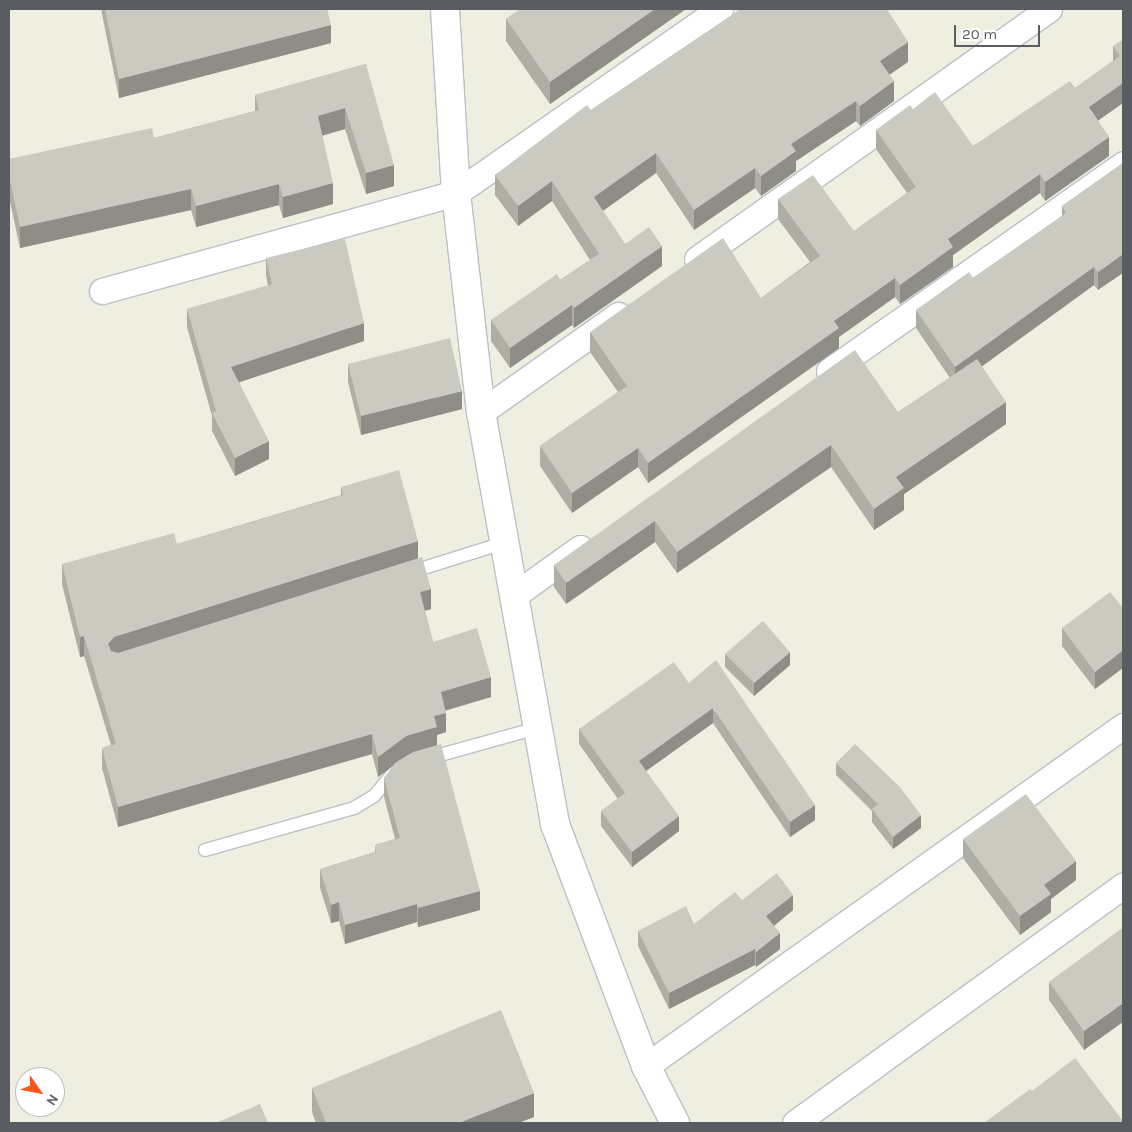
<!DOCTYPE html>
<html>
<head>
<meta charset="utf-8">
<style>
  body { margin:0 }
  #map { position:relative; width:1132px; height:1132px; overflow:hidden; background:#eeeee1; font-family:Karla,sans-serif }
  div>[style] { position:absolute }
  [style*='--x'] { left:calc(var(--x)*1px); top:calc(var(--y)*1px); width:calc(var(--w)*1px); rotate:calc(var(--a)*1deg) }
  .roads { filter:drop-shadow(1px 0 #bebfc6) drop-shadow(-1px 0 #bebfc6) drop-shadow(0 1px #bebfc6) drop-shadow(0 -1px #bebfc6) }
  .lane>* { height:12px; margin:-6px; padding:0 6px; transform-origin:6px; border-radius:6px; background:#fff }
  .street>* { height:25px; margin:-12.5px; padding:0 12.5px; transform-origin:12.5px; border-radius:12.5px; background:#fff }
  .secondary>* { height:28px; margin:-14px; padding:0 14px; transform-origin:14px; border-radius:14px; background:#fff }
  .wall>* { inset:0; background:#afaea5 }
  .shaded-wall>* { inset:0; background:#8e8d86 }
  .building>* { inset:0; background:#cbcac0 }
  span { translate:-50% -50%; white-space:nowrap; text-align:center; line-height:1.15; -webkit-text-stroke:5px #fff; paint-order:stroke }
  .frame { position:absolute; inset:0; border:10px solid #5a5c64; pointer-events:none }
  .north { position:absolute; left:15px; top:1067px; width:50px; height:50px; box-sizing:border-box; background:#fff; border:1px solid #bdbec1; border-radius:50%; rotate:123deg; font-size:14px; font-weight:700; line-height:20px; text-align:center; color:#5a5c64 }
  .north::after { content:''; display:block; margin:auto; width:18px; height:22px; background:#fa551c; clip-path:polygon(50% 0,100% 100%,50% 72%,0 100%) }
  .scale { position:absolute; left:954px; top:25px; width:86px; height:22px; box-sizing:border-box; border:2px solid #5a5c64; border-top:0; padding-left:6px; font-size:15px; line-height:18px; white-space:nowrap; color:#5a5c64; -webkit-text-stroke:4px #fff; paint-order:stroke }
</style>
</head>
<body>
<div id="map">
  <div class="roads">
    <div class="lane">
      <i style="--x:411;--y:572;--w:100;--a:-17.5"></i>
      <i style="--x:429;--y:758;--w:112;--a:-15.5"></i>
      <i style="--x:205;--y:850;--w:155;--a:-15.7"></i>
      <i style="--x:354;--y:808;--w:23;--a:-31"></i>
      <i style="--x:374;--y:796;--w:31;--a:-50"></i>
    </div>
    <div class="street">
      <i style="--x:697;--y:259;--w:432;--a:-35.4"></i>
      <i style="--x:102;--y:291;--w:367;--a:-15.5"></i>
      <i style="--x:456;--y:193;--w:322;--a:-34.9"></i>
      <i style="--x:829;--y:371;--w:360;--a:-35.1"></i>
      <i style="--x:481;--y:412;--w:168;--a:-35.3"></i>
      <i style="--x:516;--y:594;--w:79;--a:-35.7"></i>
      <i style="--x:646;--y:1066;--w:586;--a:-35.48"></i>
      <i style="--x:795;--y:1123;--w:405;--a:-35.9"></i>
    </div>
    <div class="secondary">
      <i style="--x:445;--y:9;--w:184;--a:86.6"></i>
      <i style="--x:456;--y:193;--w:220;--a:83.5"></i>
      <i style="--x:481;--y:412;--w:419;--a:79.8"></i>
      <i style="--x:555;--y:824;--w:259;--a:69.4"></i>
      <i style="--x:646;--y:1066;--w:64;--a:63"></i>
    </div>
  </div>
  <div class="wall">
    <i style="clip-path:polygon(101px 9px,327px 9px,331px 43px,119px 98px)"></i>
    <i style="clip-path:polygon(521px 9px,686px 9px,550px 104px,506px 41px,506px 19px)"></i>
    <i style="clip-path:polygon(741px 9px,889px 9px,887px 9px,908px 62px,889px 75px,894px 101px,860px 126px,856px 121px,796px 161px,796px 171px,761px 196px,755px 188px,694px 230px,656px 173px,603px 211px,625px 244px,662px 266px,574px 328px,572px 325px,510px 368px,491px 341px,491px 320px,560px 280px,590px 260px,552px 201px,518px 226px,495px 195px,495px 175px,591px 110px)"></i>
    <i style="clip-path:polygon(1123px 40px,1123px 103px,1098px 120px,1109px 156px,1045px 201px,1040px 193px,953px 255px,953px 267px,900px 304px,895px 297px,839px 337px,839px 348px,648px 483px,638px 467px,572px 513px,540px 466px,540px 446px,618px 392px,590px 352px,590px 332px,761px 298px,810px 262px,778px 219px,778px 199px,854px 231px,907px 193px,876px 149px,876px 130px,913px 109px,973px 146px,1075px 88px,1113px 61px,1113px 46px)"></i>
    <i style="clip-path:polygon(366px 64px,394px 186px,366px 194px,345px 129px,322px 135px,333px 204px,283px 218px,279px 205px,196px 227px,191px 210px,20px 248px,9px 197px,9px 159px,154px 138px,255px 111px,255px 95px)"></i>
    <i style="clip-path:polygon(1123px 163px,1098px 290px,1094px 285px,982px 366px,1006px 424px,904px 494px,904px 510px,874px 530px,831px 467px,677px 573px,655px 542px,566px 604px,554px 587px,554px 565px,898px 412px,950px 378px,916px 328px,916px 310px,973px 278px,1062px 216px,1062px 206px)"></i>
    <i style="clip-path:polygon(266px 258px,364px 341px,239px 382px,269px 459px,235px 476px,212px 431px,212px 416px,187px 327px,187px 309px,268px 286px,266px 275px)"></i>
    <i style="clip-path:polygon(348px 364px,462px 409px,361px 435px,348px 382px)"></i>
    <i style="clip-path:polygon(341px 487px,418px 558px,431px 609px,425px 611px,433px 642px,491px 697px,445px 710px,446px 732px,437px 735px,437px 745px,480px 910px,418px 927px,417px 922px,345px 944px,339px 921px,331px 923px,320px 888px,320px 869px,375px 852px,375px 845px,395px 839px,384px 797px,384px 778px,393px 766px,378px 777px,372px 754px,118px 827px,102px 768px,102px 748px,111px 745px,84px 656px,80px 657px,62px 584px,62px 564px,177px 544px,341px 495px)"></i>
    <i style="clip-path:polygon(1123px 608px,1095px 689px,1062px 646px,1062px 628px)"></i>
    <i style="clip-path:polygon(725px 654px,790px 665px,754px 696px,725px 667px)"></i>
    <i style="clip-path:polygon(689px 683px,815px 820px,790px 837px,713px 723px,646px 771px,679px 831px,632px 867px,601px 826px,601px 811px,618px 799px,579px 744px,579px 729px)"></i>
    <i style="clip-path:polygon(836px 763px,921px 828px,893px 849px,872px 822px,872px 811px,836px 775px)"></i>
    <i style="clip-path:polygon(963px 839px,1076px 880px,1051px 899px,1051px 912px,1020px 935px,963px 858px)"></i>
    <i style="clip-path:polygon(742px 900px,793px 910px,774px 926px,780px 949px,756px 967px,755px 965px,669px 1009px,638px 946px,638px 931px,694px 924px)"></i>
    <i style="clip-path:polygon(1123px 928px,1084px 1050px,1049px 1000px,1049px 982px)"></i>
    <i style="clip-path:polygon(312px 1088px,534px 1117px,518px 1123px,316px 1123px,312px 1112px)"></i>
  </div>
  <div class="shaded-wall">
    <i style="clip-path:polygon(655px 9px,686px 9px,550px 104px,550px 82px)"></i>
    <i style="clip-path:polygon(331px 25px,331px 43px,119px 98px,119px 79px)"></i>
    <i style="clip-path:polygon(908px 42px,908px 62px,880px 81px,880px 61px)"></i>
    <i style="clip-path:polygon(894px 81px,894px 101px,860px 126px,860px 106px)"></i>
    <i style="clip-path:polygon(1123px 83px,1123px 103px,1089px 127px,1089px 107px)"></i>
    <i style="clip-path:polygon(856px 101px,856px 121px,796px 161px,796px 171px,761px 196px,761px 176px,791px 144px)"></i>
    <i style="clip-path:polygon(345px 108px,345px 129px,318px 137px,318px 116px)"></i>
    <i style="clip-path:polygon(1109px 137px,1109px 156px,1045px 201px,1045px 182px)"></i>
    <i style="clip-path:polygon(656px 153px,656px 173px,594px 217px,594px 197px)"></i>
    <i style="clip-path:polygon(394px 165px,394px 186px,366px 194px,366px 173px)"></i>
    <i style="clip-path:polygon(755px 168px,755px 188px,694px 230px,694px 210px)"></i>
    <i style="clip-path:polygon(1040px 174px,1040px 193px,953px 255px,953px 267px,900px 304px,900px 285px,948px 239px)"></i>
    <i style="clip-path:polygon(552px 181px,552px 201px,518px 226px,518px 206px)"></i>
    <i style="clip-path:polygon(333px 183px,333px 204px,283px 218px,283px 197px)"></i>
    <i style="clip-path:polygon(279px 184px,279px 205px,196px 227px,196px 206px)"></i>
    <i style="clip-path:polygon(191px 189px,191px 210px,20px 248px,20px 227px)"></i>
    <i style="clip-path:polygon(662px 246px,662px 266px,574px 328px,574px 308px)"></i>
    <i style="clip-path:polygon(1123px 254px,1123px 273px,1098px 290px,1098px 272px)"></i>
    <i style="clip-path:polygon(1094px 267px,1094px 285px,955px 386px,955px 367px)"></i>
    <i style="clip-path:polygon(895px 278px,895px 297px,839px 337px,839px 348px,648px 483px,648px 463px,834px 321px)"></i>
    <i style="clip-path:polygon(572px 305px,572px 325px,510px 368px,510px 348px)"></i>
    <i style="clip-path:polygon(364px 323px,364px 341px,231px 385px,231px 367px)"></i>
    <i style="clip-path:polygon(462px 391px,462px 409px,361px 435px,361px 416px)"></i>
    <i style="clip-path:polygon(1006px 402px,1006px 424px,904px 494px,904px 510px,874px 530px,874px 509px,896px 477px)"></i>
    <i style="clip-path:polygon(269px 441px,269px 459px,235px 476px,235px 458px)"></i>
    <i style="clip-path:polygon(831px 445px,831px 467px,677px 573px,677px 552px)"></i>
    <i style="clip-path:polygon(638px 448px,638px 467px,572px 513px,572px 493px)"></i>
    <i style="clip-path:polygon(655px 521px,655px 542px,566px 604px,566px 583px)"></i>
    <i style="clip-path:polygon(418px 541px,418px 561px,114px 657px,108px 644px,114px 637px)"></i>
    <i style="clip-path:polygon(431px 589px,431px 609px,420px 612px,420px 592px)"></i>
    <i style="clip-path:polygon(84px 636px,84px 656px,80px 657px,80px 637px)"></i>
    <i style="clip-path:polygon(1123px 650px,1123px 668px,1095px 689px,1095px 672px)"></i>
    <i style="clip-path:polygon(790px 652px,790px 665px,754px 696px,754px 683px)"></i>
    <i style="clip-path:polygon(491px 677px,491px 697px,441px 712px,441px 692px)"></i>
    <i style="clip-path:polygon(713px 708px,713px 723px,639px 776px,639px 761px)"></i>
    <i style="clip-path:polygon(446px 713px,446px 732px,437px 735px,437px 747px,406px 756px,378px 777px,378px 757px,434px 716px)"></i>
    <i style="clip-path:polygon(372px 734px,372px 754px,118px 827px,118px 807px)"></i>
    <i style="clip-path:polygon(815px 805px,815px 820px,790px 837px,790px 822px)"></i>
    <i style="clip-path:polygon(921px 815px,921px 828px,893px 849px,893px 837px)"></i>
    <i style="clip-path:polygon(679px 816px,679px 831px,632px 867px,632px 852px)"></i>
    <i style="clip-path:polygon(1076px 861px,1076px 880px,1051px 899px,1051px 912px,1020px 935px,1020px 916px,1044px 885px)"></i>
    <i style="clip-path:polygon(480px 891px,480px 910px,418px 927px,418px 908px)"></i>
    <i style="clip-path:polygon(793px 895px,793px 910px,766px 932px,766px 916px)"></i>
    <i style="clip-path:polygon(339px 902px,339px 921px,331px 923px,331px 905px)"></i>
    <i style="clip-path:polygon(417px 904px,417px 922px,345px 944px,345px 925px)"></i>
    <i style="clip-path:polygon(780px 933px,780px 949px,756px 967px,756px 952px)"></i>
    <i style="clip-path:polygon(755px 949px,755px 965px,669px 1009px,669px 993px)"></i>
    <i style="clip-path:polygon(1123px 1003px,1123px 1022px,1084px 1050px,1084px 1031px)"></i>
    <i style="clip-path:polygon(534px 1093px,534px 1117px,518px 1123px,459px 1123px)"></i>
  </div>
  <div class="building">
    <i style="clip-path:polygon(105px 9px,327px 9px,331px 25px,119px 79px)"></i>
    <i style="clip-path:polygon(521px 9px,655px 9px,550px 82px,506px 19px)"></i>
    <i style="clip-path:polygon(741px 9px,887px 9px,908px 42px,880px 61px,894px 81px,860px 106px,856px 101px,791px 144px,796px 151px,761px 176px,755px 168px,694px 210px,656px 153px,594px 197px,625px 244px,649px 227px,662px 246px,574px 308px,572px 305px,510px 348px,491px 320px,557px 274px,560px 280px,599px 254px,552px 181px,518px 206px,495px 175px,587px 105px,591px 110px)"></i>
    <i style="clip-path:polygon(1123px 40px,1123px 83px,1089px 107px,1109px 137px,1045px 182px,1040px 174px,948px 239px,953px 247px,900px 285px,895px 278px,834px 321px,839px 328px,648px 463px,638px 448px,572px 493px,540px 446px,627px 386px,590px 332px,723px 238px,761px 298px,820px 256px,778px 199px,813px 175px,854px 231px,916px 187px,876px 130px,910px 105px,913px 109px,935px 92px,973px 146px,1070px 81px,1075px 88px,1120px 56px,1113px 46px)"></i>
    <i style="clip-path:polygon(366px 64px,394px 165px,366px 173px,345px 108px,318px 116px,333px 183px,283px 197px,279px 184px,196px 206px,191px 189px,20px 227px,9px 176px,9px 159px,152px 128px,154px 138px,259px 110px,255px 95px)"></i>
    <i style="clip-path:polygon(1123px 163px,1123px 254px,1098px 272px,1094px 267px,955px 367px,916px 310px,969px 272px,973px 278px,1066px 213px,1062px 206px)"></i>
    <i style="clip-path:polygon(345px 239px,364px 323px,231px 367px,269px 441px,235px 458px,212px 413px,216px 411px,187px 309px,272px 284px,266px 258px)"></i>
    <i style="clip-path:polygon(450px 338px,462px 391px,361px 416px,348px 364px)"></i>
    <i style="clip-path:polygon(855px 350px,898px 412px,977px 359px,1006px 402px,896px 477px,904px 488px,874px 509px,831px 445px,677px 552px,655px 521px,566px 583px,554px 565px)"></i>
    <i style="clip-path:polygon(399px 470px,418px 541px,114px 637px,108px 644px,111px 651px,118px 653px,422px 557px,431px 589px,420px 592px,433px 642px,477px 628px,491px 677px,441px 692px,446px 713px,434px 716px,437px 727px,406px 736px,378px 757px,372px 734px,118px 807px,102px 748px,116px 744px,84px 636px,80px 637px,62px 564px,174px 533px,177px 544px,343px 495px,341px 487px)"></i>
    <i style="clip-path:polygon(1110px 592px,1123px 608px,1123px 650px,1095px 672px,1062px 628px)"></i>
    <i style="clip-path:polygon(763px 621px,790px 652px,754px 683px,725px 654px)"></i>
    <i style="clip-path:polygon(716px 660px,815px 805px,790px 822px,713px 708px,639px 761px,679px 816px,632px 852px,601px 811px,625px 793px,579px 729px,674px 662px,689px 683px)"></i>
    <i style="clip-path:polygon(441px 744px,480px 891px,418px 908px,417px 904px,345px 925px,339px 902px,331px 905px,320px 869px,376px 852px,375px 845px,400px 838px,384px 778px,395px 763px,413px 752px)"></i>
    <i style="clip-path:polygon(855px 744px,900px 787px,921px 815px,893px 837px,872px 809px,878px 804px,836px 763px)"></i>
    <i style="clip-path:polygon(1026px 794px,1076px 861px,1044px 885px,1051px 894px,1020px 916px,963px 839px)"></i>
    <i style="clip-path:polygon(777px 873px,793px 895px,766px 916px,780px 933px,756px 952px,755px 949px,669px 993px,638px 931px,686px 906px,694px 924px,735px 892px,742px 900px)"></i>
    <i style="clip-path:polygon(1123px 928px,1123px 1003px,1084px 1031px,1049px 982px)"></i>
    <i style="clip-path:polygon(501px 1010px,534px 1093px,459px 1123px,326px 1123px,312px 1088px)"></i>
    <i style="clip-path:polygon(1075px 1058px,1123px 1121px,1123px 1123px,984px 1123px,1030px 1089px,1032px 1091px)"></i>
    <i style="clip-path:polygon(260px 1104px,268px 1123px,216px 1123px)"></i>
  </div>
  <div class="frame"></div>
  <div class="north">N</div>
  <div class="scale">20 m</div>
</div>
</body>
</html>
